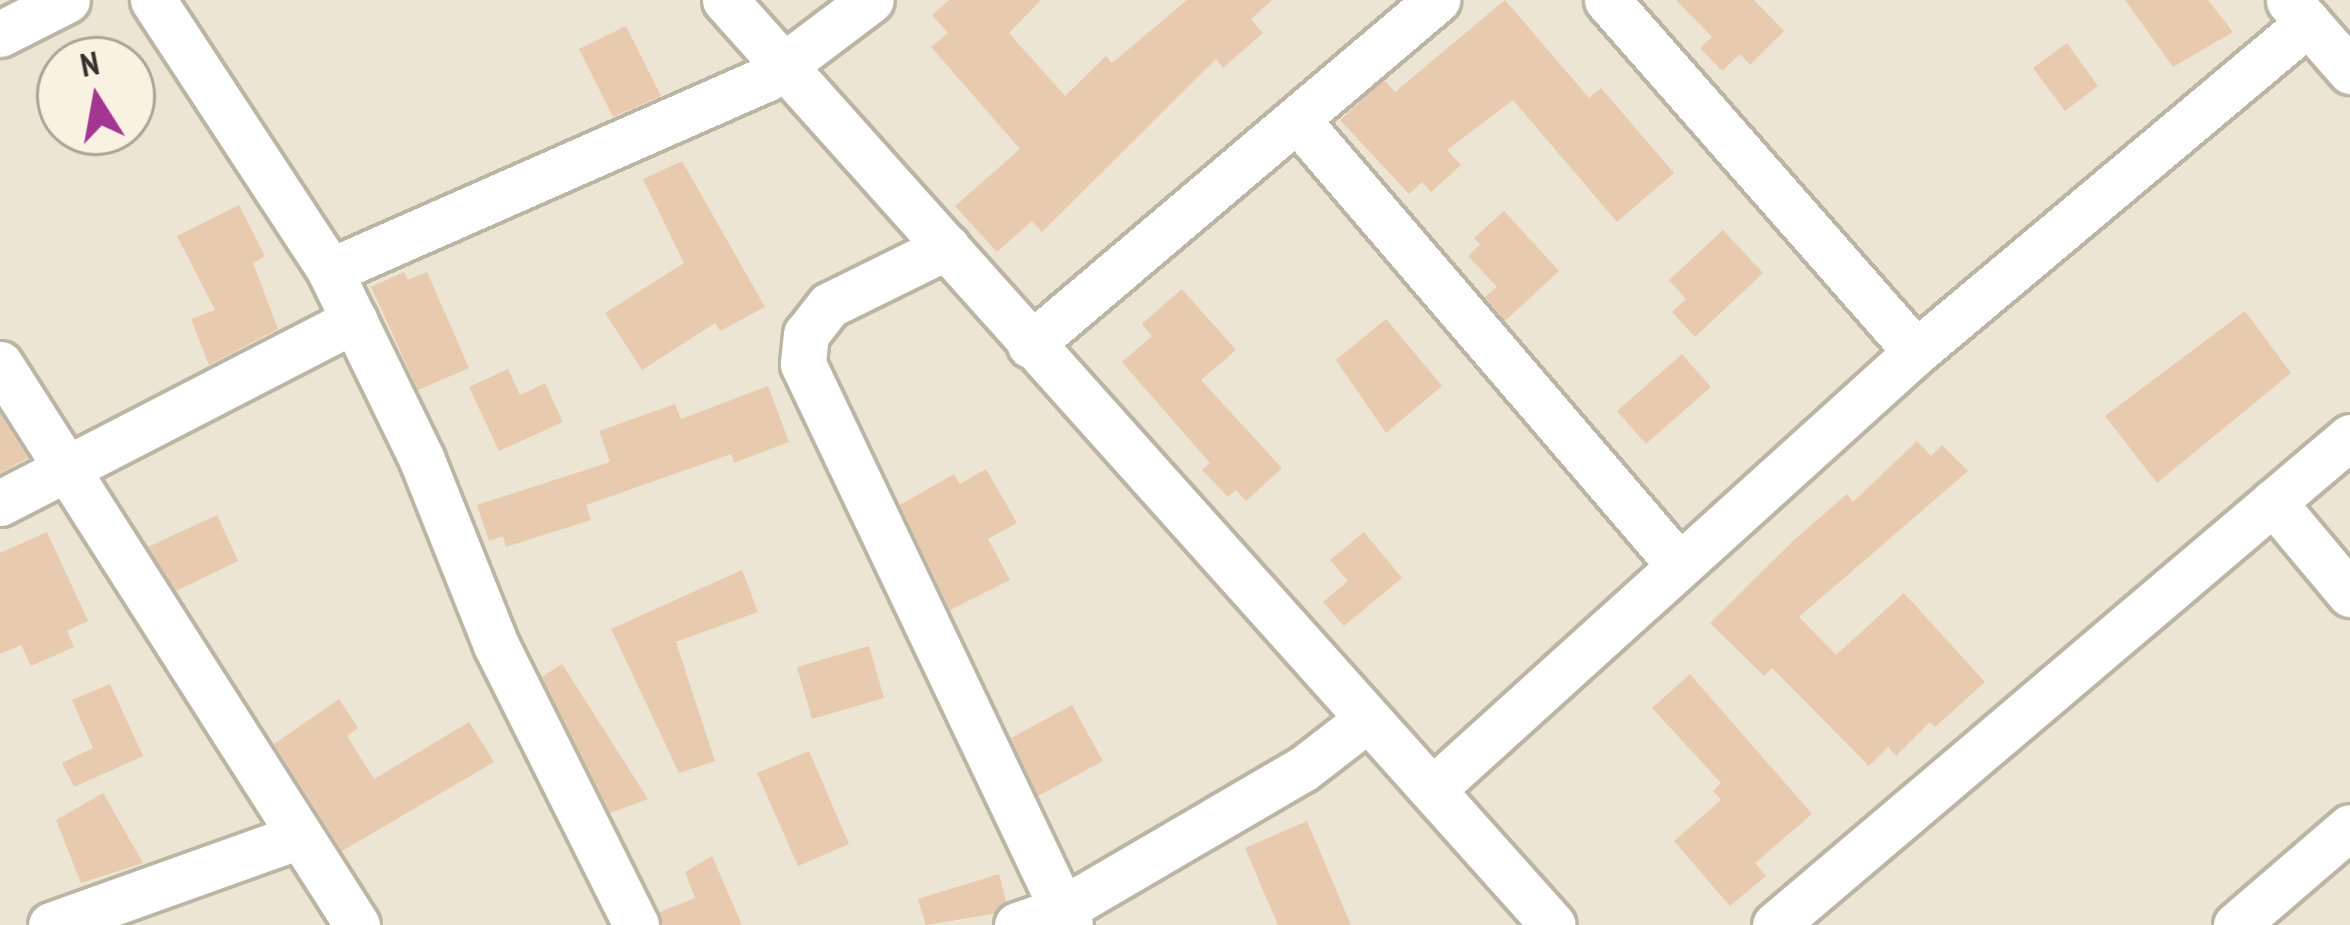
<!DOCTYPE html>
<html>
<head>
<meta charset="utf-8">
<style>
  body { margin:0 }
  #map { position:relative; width:2350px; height:925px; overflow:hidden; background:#ede5d3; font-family:"PT Sans Narrow",sans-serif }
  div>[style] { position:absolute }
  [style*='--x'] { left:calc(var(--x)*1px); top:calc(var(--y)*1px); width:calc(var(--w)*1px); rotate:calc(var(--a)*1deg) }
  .building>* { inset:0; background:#e8caae }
  .roads { filter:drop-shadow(3px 0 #bcb5a4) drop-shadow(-3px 0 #bcb5a4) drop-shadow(0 3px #bcb5a4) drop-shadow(0 -3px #bcb5a4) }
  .minor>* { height:45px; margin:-22.5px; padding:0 22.5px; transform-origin:22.5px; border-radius:22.5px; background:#fff }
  span { translate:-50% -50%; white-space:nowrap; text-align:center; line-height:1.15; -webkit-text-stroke:9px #faf2e0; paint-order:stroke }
  .north { position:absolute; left:36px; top:36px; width:120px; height:120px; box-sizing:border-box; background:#faf2e0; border:3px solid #aca598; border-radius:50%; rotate:349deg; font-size:33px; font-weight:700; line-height:48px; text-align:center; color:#36322c }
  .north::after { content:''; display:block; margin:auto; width:42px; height:54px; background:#a43592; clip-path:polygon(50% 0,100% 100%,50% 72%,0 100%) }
</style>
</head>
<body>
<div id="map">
  <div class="building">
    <i style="clip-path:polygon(949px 0,1041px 0,1009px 33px,1065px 96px,1106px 56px,1112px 63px,1187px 0,1272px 0,1251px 19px,1263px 33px,1223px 68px,1216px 59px,1042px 232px,1032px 221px,997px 252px,955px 206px,1020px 149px,931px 47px,948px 33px,932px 15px)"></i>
    <i style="clip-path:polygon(1505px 0,1589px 98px,1601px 88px,1674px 173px,1617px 222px,1513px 100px,1447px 150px,1461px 165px,1431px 192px,1422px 182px,1409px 194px,1340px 120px,1384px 80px,1395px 92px)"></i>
    <i style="clip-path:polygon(1676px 0,1754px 0,1784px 31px,1750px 65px,1740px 54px,1722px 71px,1700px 48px,1712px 37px)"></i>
    <i style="clip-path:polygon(2125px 0,2208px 0,2233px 32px,2173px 67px)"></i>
    <i style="clip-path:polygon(626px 26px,661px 96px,613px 117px,579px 49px)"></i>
    <i style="clip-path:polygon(2067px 43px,2098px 86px,2065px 111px,2033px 68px)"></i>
    <i style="clip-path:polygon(682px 161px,765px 307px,720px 331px,715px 323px,642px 370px,605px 313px,684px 263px,643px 179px)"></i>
    <i style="clip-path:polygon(239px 205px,265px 256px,253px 263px,278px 329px,209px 365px,191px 319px,215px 310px,177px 236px)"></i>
    <i style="clip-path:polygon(1504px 211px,1559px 271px,1505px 321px,1485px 297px,1497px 287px,1468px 256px,1480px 245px,1474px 238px)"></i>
    <i style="clip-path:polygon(1723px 230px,1763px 273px,1695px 337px,1672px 312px,1686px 299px,1669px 280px)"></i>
    <i style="clip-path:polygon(404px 272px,408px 280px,427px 272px,469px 368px,418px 390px,371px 287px)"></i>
    <i style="clip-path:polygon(1182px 289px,1236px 350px,1201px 380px,1282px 468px,1246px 501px,1236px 490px,1228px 497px,1202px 470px,1210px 463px,1122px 362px,1152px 336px,1142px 324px)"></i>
    <i style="clip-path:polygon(2245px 311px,2291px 373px,2157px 483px,2105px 416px)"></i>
    <i style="clip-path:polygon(1386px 319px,1442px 386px,1386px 433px,1336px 360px)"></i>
    <i style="clip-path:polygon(1682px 354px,1711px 387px,1646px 444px,1617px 411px)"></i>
    <i style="clip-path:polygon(508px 369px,520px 395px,545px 383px,563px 422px,499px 451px,469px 387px)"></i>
    <i style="clip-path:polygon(768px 386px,789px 442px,734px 463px,731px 454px,586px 505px,591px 520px,506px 547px,503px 536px,489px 541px,477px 505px,610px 462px,599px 431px,675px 404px,681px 419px)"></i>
    <i style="clip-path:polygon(0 414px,28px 458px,0 473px)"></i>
    <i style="clip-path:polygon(1917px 441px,1931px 456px,1942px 445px,1968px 471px,1799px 617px,1836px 655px,1904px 593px,1985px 682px,1935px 727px,1930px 722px,1896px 756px,1888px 747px,1869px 766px,1772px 668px,1764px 676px,1710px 623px,1794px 540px,1847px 494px,1853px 502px)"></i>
    <i style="clip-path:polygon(986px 469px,1017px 523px,988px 539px,1010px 580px,950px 610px,900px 505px,954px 474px,960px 484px)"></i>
    <i style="clip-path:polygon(217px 515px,238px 561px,176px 591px,148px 547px)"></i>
    <i style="clip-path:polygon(47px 532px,88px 621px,67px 631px,74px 647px,31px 666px,21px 645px,0 654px,0 553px)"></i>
    <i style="clip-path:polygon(1364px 532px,1402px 578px,1344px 626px,1323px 602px,1348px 581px,1330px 560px)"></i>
    <i style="clip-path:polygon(742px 570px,758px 612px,676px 642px,715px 761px,679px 773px,611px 629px)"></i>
    <i style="clip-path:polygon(869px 646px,884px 698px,812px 719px,797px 667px)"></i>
    <i style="clip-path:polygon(562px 664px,648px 799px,610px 813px,542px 677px)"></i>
    <i style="clip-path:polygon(1690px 674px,1812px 814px,1755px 863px,1766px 876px,1730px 906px,1674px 841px,1721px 800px,1713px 791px,1721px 783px,1652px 708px)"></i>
    <i style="clip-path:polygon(110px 684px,143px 756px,74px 787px,62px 763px,93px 748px,72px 700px)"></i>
    <i style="clip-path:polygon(339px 699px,358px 728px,347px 736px,374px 779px,469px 722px,494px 762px,342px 851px,274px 744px)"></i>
    <i style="clip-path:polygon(1072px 705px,1103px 761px,1038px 796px,1011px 738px)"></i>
    <i style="clip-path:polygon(809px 751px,849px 844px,798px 866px,757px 773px)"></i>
    <i style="clip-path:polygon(103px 793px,143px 863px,81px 883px,56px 820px)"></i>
    <i style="clip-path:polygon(1307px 821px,1351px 925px,1278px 925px,1245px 848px)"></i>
    <i style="clip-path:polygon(712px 856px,742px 925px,663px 925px,660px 912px,695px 898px,685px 872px)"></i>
    <i style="clip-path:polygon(999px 874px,1006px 901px,993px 914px,926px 925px,918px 899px)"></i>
  </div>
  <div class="roads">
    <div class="minor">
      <i style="--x:153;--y:0;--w:324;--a:56.8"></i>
      <i style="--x:330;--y:271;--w:210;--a:64"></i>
      <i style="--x:422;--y:460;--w:199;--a:68.2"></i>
      <i style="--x:496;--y:645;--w:313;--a:63.4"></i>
      <i style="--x:725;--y:0;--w:1241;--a:48.17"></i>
      <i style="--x:1607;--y:0;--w:468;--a:48.7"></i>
      <i style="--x:2289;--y:1;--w:93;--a:48.9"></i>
      <i style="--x:0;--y:34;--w:75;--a:-26.9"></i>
      <i style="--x:1299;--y:122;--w:582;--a:49.39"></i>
      <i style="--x:947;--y:247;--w:131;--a:153.8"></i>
      <i style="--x:829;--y:305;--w:37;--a:128"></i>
      <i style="--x:806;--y:334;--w:30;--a:96"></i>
      <i style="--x:803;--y:364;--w:621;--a:64.55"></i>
      <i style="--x:330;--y:271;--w:476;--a:-23.8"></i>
      <i style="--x:766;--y:79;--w:131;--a:-37"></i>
      <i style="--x:1030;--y:345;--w:534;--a:-40.29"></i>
      <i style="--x:0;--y:364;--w:665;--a:57.53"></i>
      <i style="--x:2273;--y:502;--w:120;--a:50.1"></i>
      <i style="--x:0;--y:503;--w:399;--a:-27.3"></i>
      <i style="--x:1433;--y:789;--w:651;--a:-42.14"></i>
      <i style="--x:1916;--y:352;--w:512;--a:-40.01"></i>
      <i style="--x:51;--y:925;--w:263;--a:-19.7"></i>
      <i style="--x:1017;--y:925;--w:49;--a:-19.2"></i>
      <i style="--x:1063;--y:909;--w:278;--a:-30.3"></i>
      <i style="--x:1303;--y:769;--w:78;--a:-37.7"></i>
      <i style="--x:1775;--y:925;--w:754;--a:-40.32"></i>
      <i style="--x:2236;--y:925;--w:150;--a:-40.7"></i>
    </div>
  </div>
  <div class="north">N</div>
</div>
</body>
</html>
